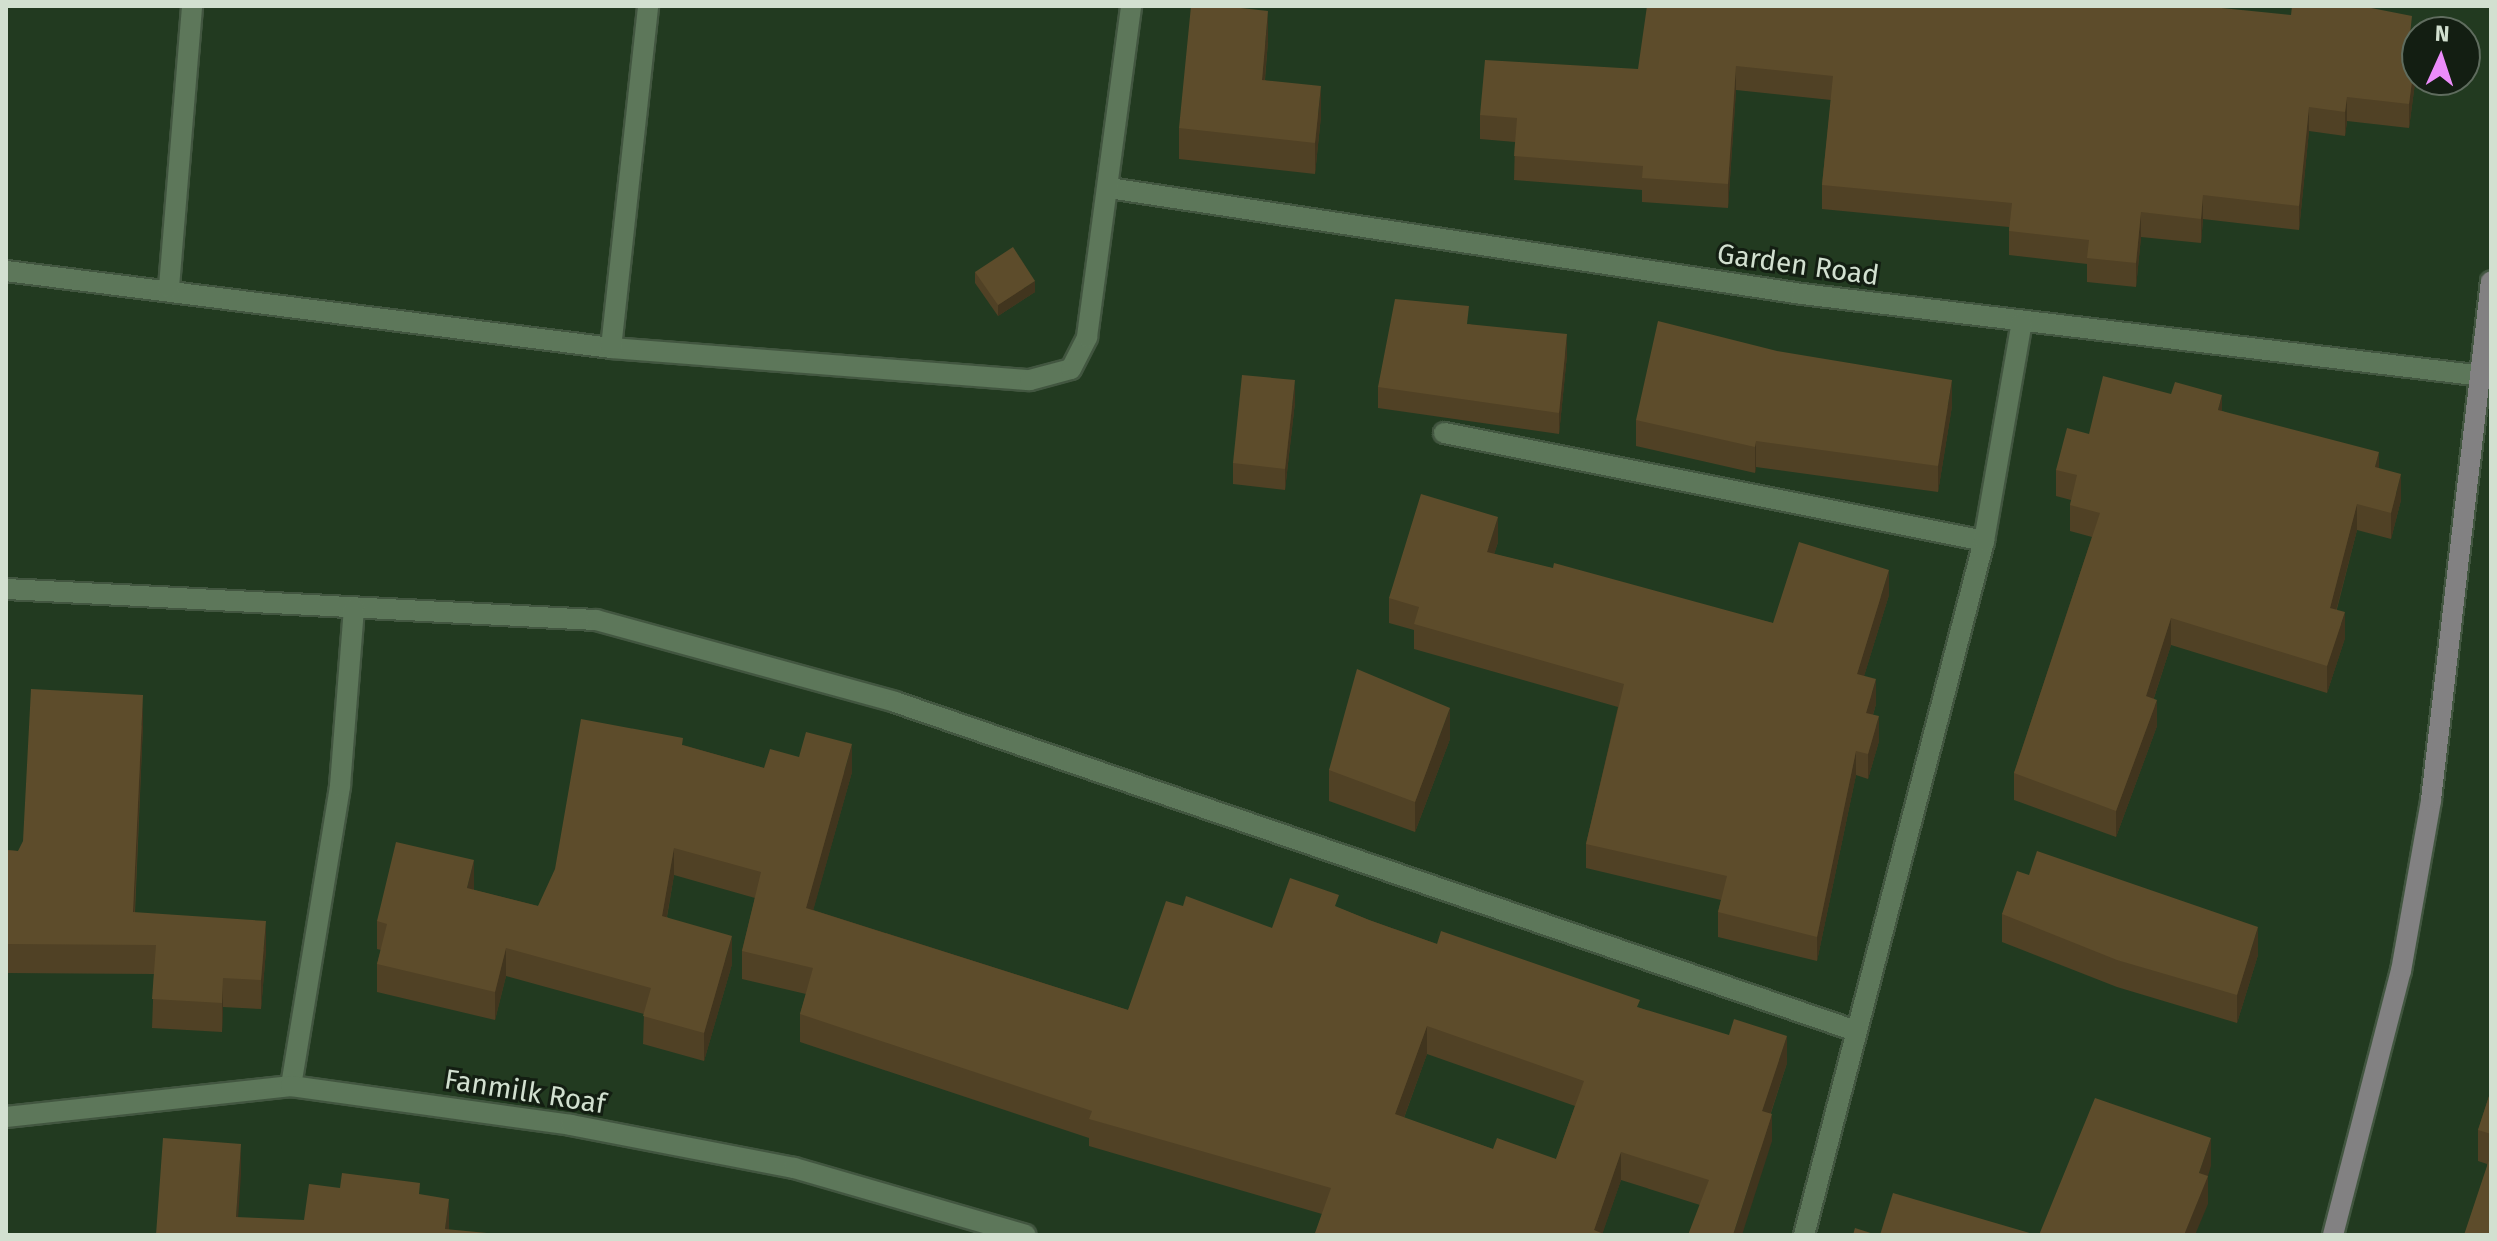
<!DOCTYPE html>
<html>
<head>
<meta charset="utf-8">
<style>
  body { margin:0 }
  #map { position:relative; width:2497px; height:1241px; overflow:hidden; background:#223a20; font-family:"Fira Sans",sans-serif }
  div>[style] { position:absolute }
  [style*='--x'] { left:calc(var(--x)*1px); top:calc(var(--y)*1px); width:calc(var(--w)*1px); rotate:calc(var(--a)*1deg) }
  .roads { filter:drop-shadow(2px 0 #425640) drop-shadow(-2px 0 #425640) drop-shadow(0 2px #425640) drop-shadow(0 -2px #425640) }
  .street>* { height:20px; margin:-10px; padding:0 10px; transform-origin:10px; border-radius:10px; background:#5d775a }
  .secondary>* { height:20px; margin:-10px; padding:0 10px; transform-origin:10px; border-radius:10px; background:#828182 }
  .wall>* { inset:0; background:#504125 }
  .shaded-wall>* { inset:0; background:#41351e }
  .building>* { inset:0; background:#5d4c2b }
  span { translate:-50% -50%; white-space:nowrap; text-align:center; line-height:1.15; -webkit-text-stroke:6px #131e12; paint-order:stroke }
  .street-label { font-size:28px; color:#d2e0d0 }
  .frame { position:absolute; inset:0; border:8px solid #d2e0d0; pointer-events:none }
  .north { position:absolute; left:2401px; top:16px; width:80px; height:80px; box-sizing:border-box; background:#131e12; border:2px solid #5f6c5e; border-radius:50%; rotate:3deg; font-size:22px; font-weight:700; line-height:32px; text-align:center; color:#d2e0d0 }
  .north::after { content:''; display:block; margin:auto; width:28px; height:36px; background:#ec8cfa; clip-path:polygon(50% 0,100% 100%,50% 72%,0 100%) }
</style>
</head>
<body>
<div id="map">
  <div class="roads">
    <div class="street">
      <i style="--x:1109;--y:188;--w:701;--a:8.7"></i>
      <i style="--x:1802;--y:294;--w:686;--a:6.87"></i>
      <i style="--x:6;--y:271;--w:610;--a:7.25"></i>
      <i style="--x:611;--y:348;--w:420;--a:4.4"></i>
      <i style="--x:1030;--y:380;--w:42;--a:-15"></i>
      <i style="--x:1071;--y:369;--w:36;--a:-63"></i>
      <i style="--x:1087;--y:337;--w:334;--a:-82.4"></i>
      <i style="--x:169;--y:287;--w:282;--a:-85.3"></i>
      <i style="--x:611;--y:348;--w:344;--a:-83.8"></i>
      <i style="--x:1444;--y:433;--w:551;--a:11.31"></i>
      <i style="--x:6;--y:589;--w:591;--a:3.01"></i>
      <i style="--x:596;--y:620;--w:310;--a:15.3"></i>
      <i style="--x:895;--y:702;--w:1016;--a:18.9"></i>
      <i style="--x:291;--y:1086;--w:304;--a:-80.7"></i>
      <i style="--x:340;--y:786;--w:178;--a:-85.5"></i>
      <i style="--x:6;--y:1117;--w:287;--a:-6.2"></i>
      <i style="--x:291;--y:1086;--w:283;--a:7.9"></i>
      <i style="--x:571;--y:1125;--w:227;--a:10.9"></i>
      <i style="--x:794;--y:1168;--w:241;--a:16.1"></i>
      <i style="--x:1804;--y:1235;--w:717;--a:-75.46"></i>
      <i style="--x:1984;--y:541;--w:222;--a:-80.2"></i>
    </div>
    <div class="secondary">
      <i style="--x:2333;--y:1235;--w:273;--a:-75.6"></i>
      <i style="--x:2401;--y:971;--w:174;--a:-80"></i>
      <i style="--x:2431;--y:800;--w:522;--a:-83.41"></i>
    </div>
  </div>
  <div class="wall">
    <i style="clip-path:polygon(2412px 35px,2417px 36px,2417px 68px,2409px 128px,2347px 121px,2345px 136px,2309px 131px,2299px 230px,2203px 219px,2201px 243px,2141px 237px,2136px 287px,2087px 282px,2087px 264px,2009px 255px,2009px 227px,1822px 209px,1822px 185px,1831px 100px,1736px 90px,1728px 208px,1642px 202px,1642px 190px,1514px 180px,1515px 142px,1480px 139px,1480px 115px,1638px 69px)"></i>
    <i style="clip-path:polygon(1268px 41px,1265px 80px,1321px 116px,1315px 174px,1179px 159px,1179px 128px)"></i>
    <i style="clip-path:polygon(975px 272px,1035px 292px,998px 316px,975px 283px)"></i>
    <i style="clip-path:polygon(1469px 324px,1567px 355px,1559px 434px,1378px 408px,1378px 387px)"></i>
    <i style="clip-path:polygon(1295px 402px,1285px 490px,1233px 484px,1233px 463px)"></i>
    <i style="clip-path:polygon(1952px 406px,1938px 492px,1756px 467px,1755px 473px,1636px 446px,1636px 420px)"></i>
    <i style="clip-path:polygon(2222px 411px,2379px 468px,2401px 500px,2391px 539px,2357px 530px,2337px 609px,2345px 638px,2327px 693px,2171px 645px,2154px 698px,2157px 726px,2116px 837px,2014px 800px,2014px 773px,2092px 537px,2070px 531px,2070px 505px,2071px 500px,2056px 496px,2056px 470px,2089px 434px)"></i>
    <i style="clip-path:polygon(1498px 542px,1494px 554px,1773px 623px,1889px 595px,1864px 676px,1876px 704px,1873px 715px,1879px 741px,1868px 779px,1856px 775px,1817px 961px,1718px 937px,1718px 912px,1721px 900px,1586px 868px,1586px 844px,1618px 707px,1414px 649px,1414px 630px,1389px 623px,1389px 598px)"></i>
    <i style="clip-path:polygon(143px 724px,135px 913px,266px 950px,261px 1009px,223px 1007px,222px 1032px,152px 1028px,154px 974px,6px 973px,6px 850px,18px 851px)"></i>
    <i style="clip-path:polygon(1450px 739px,1415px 832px,1329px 801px,1329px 770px)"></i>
    <i style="clip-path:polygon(evenodd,683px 745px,764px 768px,852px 772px,813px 910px,1128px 1010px,1183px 906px,1272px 928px,1339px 908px,1369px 920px,1437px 944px,1640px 1008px,1787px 1063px,1771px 1113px,1772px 1141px,1700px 1205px,1621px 1180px,1602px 1234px,1606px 1235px,1315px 1235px,1322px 1214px,1089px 1146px,1089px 1138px,800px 1042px,800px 1014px,806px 994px,742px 979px,742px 951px,755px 898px,674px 875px,667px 917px,732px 964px,704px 1061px,643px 1044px,644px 1014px,506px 976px,495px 1020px,377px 992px,377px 964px,381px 950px,377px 949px,377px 921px,474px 888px,474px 890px,538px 906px,683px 745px,1427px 1054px,1575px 1106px,1556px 1159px,1493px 1149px,1404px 1118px,1427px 1054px)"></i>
    <i style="clip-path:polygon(2029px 875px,2258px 955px,2237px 1023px,2117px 987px,2002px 942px,2002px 914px)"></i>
    <i style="clip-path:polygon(2491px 1090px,2491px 1235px,2487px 1164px,2478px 1161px,2478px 1130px)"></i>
  </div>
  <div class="shaded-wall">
    <i style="clip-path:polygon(1268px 11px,1268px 41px,1262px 110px,1262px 80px)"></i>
    <i style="clip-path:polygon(2417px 43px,2417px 68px,2409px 128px,2409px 104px)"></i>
    <i style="clip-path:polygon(1736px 66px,1736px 90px,1728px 208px,1728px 184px)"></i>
    <i style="clip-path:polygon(1321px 86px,1321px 116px,1315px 174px,1315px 143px)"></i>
    <i style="clip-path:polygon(2347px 97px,2347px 121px,2345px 136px,2345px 112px)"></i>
    <i style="clip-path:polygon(2309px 107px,2309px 131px,2299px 230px,2299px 206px)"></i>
    <i style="clip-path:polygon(2203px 195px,2203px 219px,2201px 243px,2201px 219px)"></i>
    <i style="clip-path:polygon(2141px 212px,2141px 237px,2136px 287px,2136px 263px)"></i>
    <i style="clip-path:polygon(1035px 281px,1035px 292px,998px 316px,998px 305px)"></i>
    <i style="clip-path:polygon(1567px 334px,1567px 355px,1559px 434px,1559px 413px)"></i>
    <i style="clip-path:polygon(1295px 380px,1295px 402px,1285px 490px,1285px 469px)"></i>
    <i style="clip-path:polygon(1952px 380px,1952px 406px,1938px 492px,1938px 466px)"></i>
    <i style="clip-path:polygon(2222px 395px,2222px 421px,2218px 410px)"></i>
    <i style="clip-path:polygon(1756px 441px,1756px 467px,1755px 473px,1755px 447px)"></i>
    <i style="clip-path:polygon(2379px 452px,2379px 478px,2375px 467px)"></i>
    <i style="clip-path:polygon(2401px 474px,2401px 500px,2391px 539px,2391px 513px)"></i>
    <i style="clip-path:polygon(2357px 504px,2357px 530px,2330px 634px,2330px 608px)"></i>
    <i style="clip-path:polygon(1498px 517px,1498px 542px,1487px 577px,1487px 552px)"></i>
    <i style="clip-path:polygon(1889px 570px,1889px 595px,1857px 699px,1857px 674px)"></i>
    <i style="clip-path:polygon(2345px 612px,2345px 638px,2327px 693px,2327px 666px)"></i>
    <i style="clip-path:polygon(2171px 618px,2171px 645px,2146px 722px,2146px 696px)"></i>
    <i style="clip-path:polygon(1876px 679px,1876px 704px,1866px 738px,1866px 713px)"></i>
    <i style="clip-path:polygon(143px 695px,143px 724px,133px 941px,133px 912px)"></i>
    <i style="clip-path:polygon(2157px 700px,2157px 726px,2116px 837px,2116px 811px)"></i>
    <i style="clip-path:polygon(1450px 708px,1450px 739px,1415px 832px,1415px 802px)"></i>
    <i style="clip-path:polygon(1879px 716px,1879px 741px,1868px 779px,1868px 754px)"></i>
    <i style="clip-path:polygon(852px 744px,852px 772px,806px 936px,806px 908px)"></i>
    <i style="clip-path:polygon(1856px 751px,1856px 775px,1817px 961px,1817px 937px)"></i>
    <i style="clip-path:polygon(674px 848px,674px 875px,662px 944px,662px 916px)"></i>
    <i style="clip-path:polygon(474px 860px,474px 888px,467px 916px,467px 888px)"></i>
    <i style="clip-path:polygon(266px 921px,266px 950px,261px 1009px,261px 980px)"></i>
    <i style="clip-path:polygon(2258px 927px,2258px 955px,2237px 1023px,2237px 995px)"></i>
    <i style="clip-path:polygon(732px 936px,732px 964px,704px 1061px,704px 1033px)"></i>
    <i style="clip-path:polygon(506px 948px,506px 976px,495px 1020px,495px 992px)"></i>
    <i style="clip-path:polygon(223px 978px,223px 1007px,222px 1032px,222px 1003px)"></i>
    <i style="clip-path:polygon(1427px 1026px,1427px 1054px,1395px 1142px,1395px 1114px)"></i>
    <i style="clip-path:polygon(1787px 1036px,1787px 1063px,1762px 1139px,1762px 1111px)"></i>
    <i style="clip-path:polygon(1772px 1114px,1772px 1141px,1742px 1235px,1733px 1235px)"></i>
    <i style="clip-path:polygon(2211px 1138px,2211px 1166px,2208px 1176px,2208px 1204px,2195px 1235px,2184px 1235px,2199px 1173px)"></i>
    <i style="clip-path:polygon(241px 1144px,241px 1175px,237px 1235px,236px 1217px)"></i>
    <i style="clip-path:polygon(1621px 1152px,1621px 1180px,1602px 1235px,1594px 1230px)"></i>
    <i style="clip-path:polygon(449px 1199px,449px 1230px,445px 1229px)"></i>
  </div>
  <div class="building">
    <i style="clip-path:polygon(1191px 6px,1223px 6px,1268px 11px,1262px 80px,1321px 86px,1315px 143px,1179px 128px)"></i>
    <i style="clip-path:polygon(1647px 6px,2201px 6px,2291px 15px,2292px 6px,2361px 6px,2412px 16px,2410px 35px,2417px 36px,2417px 43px,2409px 104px,2347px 97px,2345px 112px,2309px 107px,2299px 206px,2203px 195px,2201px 219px,2141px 212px,2136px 263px,2087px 258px,2089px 240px,2009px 231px,2012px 203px,1822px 185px,1833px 76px,1736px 66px,1728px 184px,1642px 178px,1643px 166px,1514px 156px,1517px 118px,1480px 115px,1485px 60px,1638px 69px)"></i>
    <i style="clip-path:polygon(1013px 247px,1035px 281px,998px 305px,975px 272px)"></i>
    <i style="clip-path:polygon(1395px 299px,1469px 306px,1467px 324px,1567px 334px,1559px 413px,1378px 387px)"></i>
    <i style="clip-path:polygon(1658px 321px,1777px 351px,1952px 380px,1938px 466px,1756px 441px,1755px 447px,1636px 420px)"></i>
    <i style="clip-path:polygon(1242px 375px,1295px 380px,1285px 469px,1233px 463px)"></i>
    <i style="clip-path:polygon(2103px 376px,2171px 394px,2175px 382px,2222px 395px,2218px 410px,2379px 452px,2375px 467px,2401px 474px,2391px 513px,2357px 504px,2330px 608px,2345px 612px,2327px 666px,2171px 618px,2146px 696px,2157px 700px,2116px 811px,2014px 773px,2100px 513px,2070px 505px,2077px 475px,2056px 470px,2067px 428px,2089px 434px)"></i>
    <i style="clip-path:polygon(1421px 494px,1498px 517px,1487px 552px,1553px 568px,1554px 563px,1773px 623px,1799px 542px,1889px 570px,1857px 674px,1876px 679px,1866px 713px,1879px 716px,1868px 754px,1856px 751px,1817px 937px,1718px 912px,1727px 876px,1586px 844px,1624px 684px,1414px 624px,1419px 607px,1389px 598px)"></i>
    <i style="clip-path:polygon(1357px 669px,1450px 708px,1415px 802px,1329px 770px)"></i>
    <i style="clip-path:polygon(31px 689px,143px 695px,133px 912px,266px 921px,261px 980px,223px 978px,222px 1003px,152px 999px,156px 945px,6px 944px,6px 850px,18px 851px,23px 841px)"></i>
    <i style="clip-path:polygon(evenodd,581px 719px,683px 738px,682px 745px,764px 768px,770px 749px,799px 757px,806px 732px,852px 744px,806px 908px,1128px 1010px,1166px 901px,1183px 906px,1186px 896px,1272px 928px,1290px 878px,1339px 895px,1335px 906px,1369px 920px,1437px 944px,1441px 931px,1640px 1000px,1637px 1007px,1729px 1035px,1734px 1019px,1787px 1036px,1762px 1111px,1772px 1114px,1733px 1235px,1688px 1235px,1709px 1180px,1621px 1152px,1594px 1230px,1606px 1235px,1323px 1235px,1315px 1233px,1331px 1188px,1089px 1119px,1092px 1111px,800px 1014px,813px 968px,742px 951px,761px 872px,674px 848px,662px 916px,732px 936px,704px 1033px,643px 1016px,651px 988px,506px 948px,495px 992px,377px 964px,387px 924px,377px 921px,396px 842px,474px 860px,467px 888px,538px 906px,555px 869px,581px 719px,1427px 1026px,1584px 1081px,1556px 1159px,1497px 1138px,1493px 1149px,1395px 1114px,1427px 1026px)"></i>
    <i style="clip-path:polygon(2037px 851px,2258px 927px,2237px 995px,2117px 960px,2002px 914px,2017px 871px,2029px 875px)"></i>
    <i style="clip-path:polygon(2491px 1090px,2491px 1134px,2478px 1130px)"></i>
    <i style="clip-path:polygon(2095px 1098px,2211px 1138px,2199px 1173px,2208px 1176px,2184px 1235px,2039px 1235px)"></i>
    <i style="clip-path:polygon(163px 1138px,241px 1144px,236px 1217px,304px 1220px,309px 1184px,340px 1188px,342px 1173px,420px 1183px,419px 1194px,449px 1199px,445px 1229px,508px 1235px,156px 1235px)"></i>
    <i style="clip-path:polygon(2491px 1154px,2491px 1235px,2464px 1235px)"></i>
    <i style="clip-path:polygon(1893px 1193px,2037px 1235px,1880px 1235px)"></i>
    <i style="clip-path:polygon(1855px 1228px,1877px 1235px,1853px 1235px)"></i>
  </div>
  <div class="street-label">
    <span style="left:1798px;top:265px;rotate:8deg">Garden Road</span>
    <span style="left:525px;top:1092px;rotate:9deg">Fanmilk Roaf</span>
  </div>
  <div class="frame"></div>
  <div class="north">N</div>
</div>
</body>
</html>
